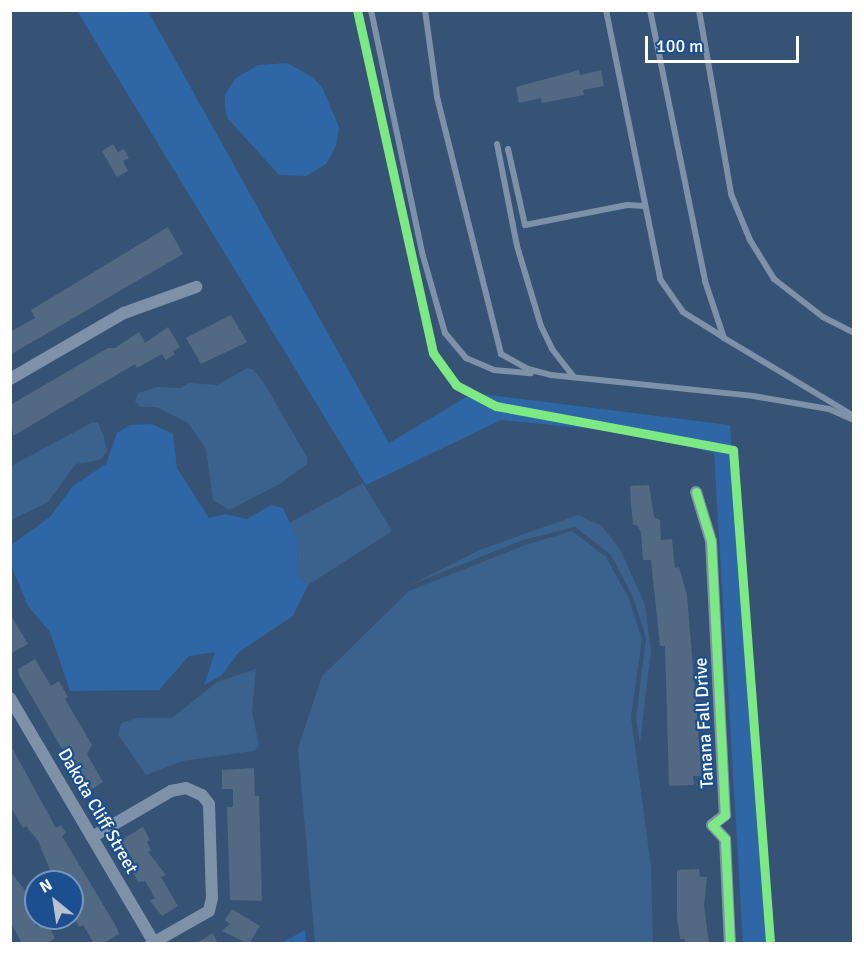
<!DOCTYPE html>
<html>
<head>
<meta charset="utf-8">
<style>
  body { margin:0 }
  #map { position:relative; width:864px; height:954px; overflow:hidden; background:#365274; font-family:Signika,sans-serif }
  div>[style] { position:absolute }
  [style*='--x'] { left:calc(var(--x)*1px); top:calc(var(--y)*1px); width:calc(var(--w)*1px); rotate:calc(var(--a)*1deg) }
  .green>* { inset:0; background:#2f66a5 }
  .water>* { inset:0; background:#3b618d }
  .building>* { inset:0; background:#526984 }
  .service>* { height:6px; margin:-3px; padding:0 3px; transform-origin:3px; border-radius:3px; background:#7d92a8 }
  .minor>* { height:12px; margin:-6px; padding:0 6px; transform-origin:6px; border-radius:6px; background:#7d92a8 }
  .cycleway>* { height:9px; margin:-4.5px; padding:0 4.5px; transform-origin:4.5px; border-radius:4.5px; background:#7ce984 }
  span { translate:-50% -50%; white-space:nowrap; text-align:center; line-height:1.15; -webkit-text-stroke:4.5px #1b4f8f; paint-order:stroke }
  .street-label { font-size:18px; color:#fff }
  .frame { position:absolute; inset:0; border:12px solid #fff; pointer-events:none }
  .north { position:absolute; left:24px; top:870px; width:60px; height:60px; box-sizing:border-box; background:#1b4f8f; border:2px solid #7695bc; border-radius:50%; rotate:330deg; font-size:16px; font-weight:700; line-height:24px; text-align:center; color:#fff }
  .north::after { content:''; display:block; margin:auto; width:21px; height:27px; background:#b9c2ce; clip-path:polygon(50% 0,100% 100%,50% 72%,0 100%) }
  .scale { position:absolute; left:645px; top:36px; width:154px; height:27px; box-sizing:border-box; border:3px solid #fff; border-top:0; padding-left:8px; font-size:18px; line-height:21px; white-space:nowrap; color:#fff; -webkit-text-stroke:4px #1b4f8f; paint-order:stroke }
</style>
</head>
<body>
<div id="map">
  <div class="green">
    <i style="clip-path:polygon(77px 11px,148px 11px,389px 443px,473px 393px,730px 425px,766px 943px,743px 943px,714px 453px,633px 433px,501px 420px,366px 485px)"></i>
    <i style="clip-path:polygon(287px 63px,313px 77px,323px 89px,339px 127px,336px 146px,326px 164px,306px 176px,279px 175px,228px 119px,225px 109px,225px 94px,236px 78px,258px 65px)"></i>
    <i style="clip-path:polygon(152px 424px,173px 434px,177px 468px,209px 518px,226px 514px,247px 519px,271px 505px,283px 508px,298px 542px,297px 574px,308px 585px,293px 616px,239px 652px,222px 675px,204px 685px,215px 652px,189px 656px,159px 690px,70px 691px,50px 632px,28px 606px,11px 565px,11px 545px,50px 517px,73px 486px,106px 464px,117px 433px,130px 425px)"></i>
    <i style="clip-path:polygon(305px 930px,306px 943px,281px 943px)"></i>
  </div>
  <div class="water">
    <i style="clip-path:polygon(247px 368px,254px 370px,264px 383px,307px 457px,307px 464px,280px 484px,229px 510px,213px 500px,206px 449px,188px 423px,156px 407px,141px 407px,135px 401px,138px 393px,157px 387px,181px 388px,189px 383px,217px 385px)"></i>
    <i style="clip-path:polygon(93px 422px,98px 423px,104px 437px,107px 451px,100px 460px,76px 464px,48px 502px,11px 520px,11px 466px)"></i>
    <i style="clip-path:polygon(363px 483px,392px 531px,308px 585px,297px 574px,298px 542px,289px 523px)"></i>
    <i style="clip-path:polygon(578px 515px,602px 526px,621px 551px,645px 605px,651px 650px,640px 744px,636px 718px,646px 638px,633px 597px,611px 555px,575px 527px,523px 540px,408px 586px,482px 549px)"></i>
    <i style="clip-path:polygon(572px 531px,606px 557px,629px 599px,642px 639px,631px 717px,651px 866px,653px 943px,315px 943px,298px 748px,322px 676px,409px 591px,525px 545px)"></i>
    <i style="clip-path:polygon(256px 669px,252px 711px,259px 746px,254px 751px,183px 761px,146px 775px,118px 735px,121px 723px,138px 718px,172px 718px,217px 682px)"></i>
  </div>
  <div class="building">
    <i style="clip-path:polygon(579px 70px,580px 75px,601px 70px,604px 86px,583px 90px,584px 95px,542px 103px,541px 98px,519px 103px,516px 87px)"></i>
    <i style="clip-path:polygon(113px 144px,118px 152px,124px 149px,129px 158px,123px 161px,128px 171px,117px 177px,102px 151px)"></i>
    <i style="clip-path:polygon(168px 227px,183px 254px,10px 355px,10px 332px,35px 318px,31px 310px)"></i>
    <i style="clip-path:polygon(231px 315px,247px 342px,201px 364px,186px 338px)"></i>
    <i style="clip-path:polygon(168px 327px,180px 347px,173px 351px,175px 354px,166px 360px,162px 354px,137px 368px,135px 364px,13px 436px,10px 405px,108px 348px,115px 348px,139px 332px,145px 343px)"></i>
    <i style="clip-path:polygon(649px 485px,654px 517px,660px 520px,661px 540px,672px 539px,675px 568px,679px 567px,687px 595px,701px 766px,701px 776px,693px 776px,694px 785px,669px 786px,665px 646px,660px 646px,651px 560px,643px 560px,641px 532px,637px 525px,633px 525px,631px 505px,630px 486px)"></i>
    <i style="clip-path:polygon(10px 614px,28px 644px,10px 654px)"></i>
    <i style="clip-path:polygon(35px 659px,51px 686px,59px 681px,68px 697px,65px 699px,92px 745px,87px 754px,103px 782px,87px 792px,19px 675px,18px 669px)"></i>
    <i style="clip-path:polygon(10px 744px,56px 828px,61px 825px,66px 833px,62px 836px,117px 928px,119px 934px,102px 944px,94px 944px,83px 925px,79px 927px,72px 915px,72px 882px,55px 882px,38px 841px,26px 826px,23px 828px,10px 806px)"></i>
    <i style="clip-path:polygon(254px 768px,255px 796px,259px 796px,262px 901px,230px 900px,227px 807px,233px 807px,233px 789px,222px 789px,222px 770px)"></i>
    <i style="clip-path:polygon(143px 827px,150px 840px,147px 842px,151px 850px,148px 852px,166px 875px,161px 877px,178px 906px,162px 916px,150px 901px,155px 898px,145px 881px,138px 882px,133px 872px,138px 869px,126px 848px,121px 851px,116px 843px)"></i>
    <i style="clip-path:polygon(699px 869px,700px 877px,707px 877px,704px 906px,709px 943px,685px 944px,685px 939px,680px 939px,677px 917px,677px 870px)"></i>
    <i style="clip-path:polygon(10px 871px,36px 905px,36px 927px,46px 921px,55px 938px,46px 944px,22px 944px,10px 921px)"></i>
    <i style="clip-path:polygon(232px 909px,260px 926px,249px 944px,222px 931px,230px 924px,225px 920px)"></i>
    <i style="clip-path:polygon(213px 933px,218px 944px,195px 944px)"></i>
  </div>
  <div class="service">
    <i style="--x:371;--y:10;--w:251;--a:78.1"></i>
    <i style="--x:423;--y:256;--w:80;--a:74.1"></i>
    <i style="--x:445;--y:333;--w:33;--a:50"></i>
    <i style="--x:466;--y:358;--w:30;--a:23"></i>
    <i style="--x:494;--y:370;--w:37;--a:5"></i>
    <i style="--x:425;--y:10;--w:88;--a:82.1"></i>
    <i style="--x:437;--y:97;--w:265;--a:76"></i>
    <i style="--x:501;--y:354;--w:31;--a:29"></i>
    <i style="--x:528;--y:369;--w:24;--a:15"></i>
    <i style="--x:551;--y:375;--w:203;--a:5.9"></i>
    <i style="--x:753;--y:396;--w:77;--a:9.7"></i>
    <i style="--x:829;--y:409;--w:27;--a:24"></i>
    <i style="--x:606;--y:10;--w:274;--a:78.6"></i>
    <i style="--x:660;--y:279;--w:40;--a:55.1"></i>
    <i style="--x:683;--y:312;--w:47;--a:32"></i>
    <i style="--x:650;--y:10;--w:277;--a:78.5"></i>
    <i style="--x:705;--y:281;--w:60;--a:71.6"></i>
    <i style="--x:724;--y:338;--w:152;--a:31"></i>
    <i style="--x:699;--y:10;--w:187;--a:80.1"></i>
    <i style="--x:731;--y:194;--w:50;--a:67.6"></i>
    <i style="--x:750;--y:240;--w:46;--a:58.4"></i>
    <i style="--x:774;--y:279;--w:62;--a:37.8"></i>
    <i style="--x:823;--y:317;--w:35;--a:27"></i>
    <i style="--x:497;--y:144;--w:104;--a:78.9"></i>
    <i style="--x:517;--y:246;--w:84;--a:73.3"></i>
    <i style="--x:541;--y:326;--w:25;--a:64"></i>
    <i style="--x:552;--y:349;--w:36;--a:52"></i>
    <i style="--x:508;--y:149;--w:78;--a:77.4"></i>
    <i style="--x:525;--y:225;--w:104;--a:-11.1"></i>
    <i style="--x:627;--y:205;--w:18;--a:3"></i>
  </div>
  <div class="minor">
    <i style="--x:10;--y:379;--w:132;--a:-30.1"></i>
    <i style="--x:124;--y:313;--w:77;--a:-19.9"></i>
    <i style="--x:696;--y:492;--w:51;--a:73"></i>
    <i style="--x:711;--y:541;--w:274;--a:87.1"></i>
    <i style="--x:725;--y:815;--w:16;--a:142"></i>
    <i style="--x:712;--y:825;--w:19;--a:47"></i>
    <i style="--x:725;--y:839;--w:105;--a:87.3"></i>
    <i style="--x:10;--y:698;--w:283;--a:59.5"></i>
    <i style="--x:92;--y:837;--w:91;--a:-30.2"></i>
    <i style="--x:171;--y:791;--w:15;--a:-11"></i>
    <i style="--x:186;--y:788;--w:17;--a:24"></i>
    <i style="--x:202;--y:795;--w:11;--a:52"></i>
    <i style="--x:209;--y:804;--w:94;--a:88.2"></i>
    <i style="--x:212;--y:898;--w:13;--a:103"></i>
    <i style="--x:209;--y:911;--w:67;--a:150.4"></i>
  </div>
  <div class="cycleway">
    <i style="--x:357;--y:10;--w:351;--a:77.5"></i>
    <i style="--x:433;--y:353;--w:39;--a:54"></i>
    <i style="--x:456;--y:385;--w:45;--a:27.7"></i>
    <i style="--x:496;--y:406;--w:241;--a:10.5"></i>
    <i style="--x:733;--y:450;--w:495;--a:85.7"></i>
    <i style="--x:696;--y:492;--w:51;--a:73"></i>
    <i style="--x:711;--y:541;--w:274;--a:87.1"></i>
    <i style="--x:725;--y:815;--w:16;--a:142"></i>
    <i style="--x:712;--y:825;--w:19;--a:47"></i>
    <i style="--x:725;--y:839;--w:105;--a:87.3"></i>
  </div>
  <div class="street-label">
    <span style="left:704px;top:723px;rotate:-93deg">Tanana Fall Drive</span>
    <span style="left:98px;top:811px;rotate:60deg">Dakota Cliff Street</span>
  </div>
  <div class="frame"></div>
  <div class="north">N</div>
  <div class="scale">100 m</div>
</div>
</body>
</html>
